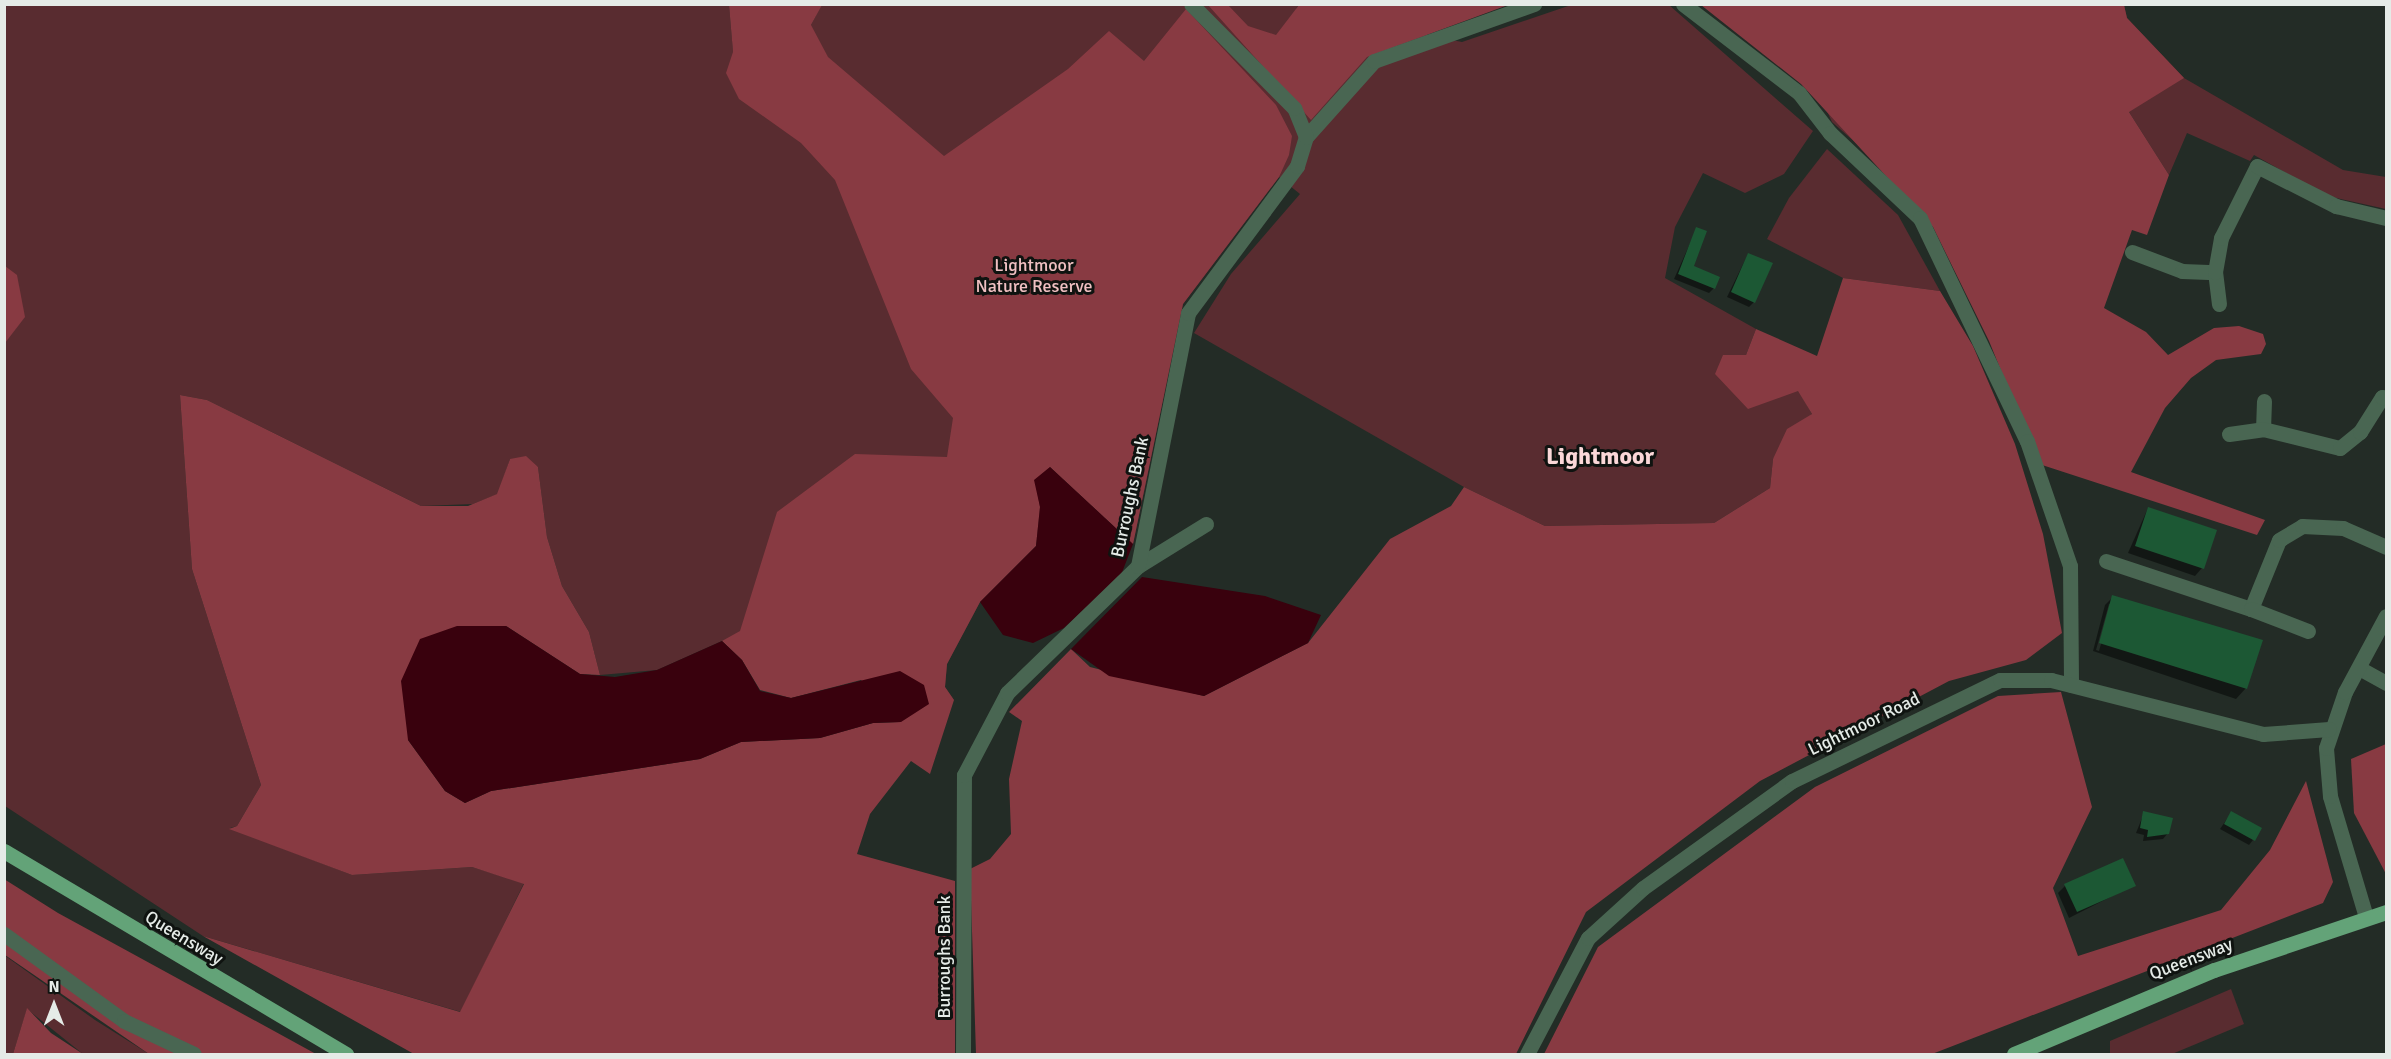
<!DOCTYPE html>
<html>
<head>
<meta charset="utf-8">
<style>
  body { margin:0 }
  #map { position:relative; width:2391px; height:1059px; overflow:hidden; background:#232c26; font-family:Signika,sans-serif }
  div>[style] { position:absolute }
  [style*='--x'] { left:calc(var(--x)*1px); top:calc(var(--y)*1px); width:calc(var(--w)*1px); rotate:calc(var(--a)*1deg) }
  .green>* { inset:0; background:#592c30 }
  .forest>* { inset:0; background:#883a42 }
  .water>* { inset:0; background:#39010d }
  .shadow>* { inset:0; background:#0007 }
  .building>* { inset:0; background:#1c5834 }
  .minor>* { height:15px; margin:-7.5px; padding:0 7.5px; transform-origin:7.5px; border-radius:7.5px; background:#496652 }
  .major>* { height:15px; margin:-7.5px; padding:0 7.5px; transform-origin:7.5px; border-radius:7.5px; background:#63a378 }
  span { translate:-50% -50%; white-space:nowrap; text-align:center; line-height:1.15; -webkit-text-stroke:6px #0f1310; paint-order:stroke }
  .park-label { font-size:18px; color:#f0c0c2 }
  .street-label { font-size:18px; color:#e5ebe7 }
  .district-label { font-size:24px; color:#fbd7d8; font-weight:700 }
  .frame { position:absolute; inset:0; border:6px solid #e5ebe7; pointer-events:none }
  .north { position:absolute; left:24px; top:975px; width:60px; height:60px; -webkit-text-stroke:4px #0f1310; paint-order:stroke; rotate:0deg; font-size:16px; font-weight:700; line-height:24px; text-align:center; color:#e5ebe7 }
  .north::after { content:''; display:block; margin:auto; width:21px; height:27px; background:#e5ebe7; clip-path:polygon(50% 0,100% 100%,50% 72%,0 100%) }
</style>
</head>
<body>
<div id="map">
  <div class="green">
    <i style="clip-path:polygon(822px 4px,1299px 5px,1296px 9px,1462px 42px,1571px 5px,1669px 5px,1813px 131px,1784px 174px,1745px 193px,1703px 173px,1675px 227px,1665px 278px,1756px 329px,1746px 355px,1799px 391px,1812px 414px,1773px 459px,1770px 488px,1714px 523px,1545px 526px,1464px 487px,1194px 333px,1231px 274px,1300px 194px,1279px 177px,1183px 304px,1133px 544px,1050px 467px,1036px 546px,980px 602px,947px 664px,945px 687px,954px 700px,722px 641px,657px 670px,600px 675px,589px 632px,562px 586px,547px 537px,538px 467px,510px 459px,498px 494px,473px 504px,421px 506px,207px 400px,180px 395px,192px 569px,261px 785px,237px 826px,230px 828px,352px 875px,472px 867px,524px 883px,461px 1012px,203px 936px,5px 806px,4px 5px,729px 5px,733px 51px,811px 25px)"></i>
    <i style="clip-path:polygon(2124px 5px,2127px 18px,2184px 78px,2343px 170px,2386px 177px,2386px 209px,2327px 196px,2254px 155px,2250px 161px,2187px 133px,2169px 175px,2129px 112px,1929px 207px,1832px 122px,1814px 83px)"></i>
    <i style="clip-path:polygon(1827px 149px,1898px 215px,1940px 291px,1843px 278px,1767px 239px,1789px 198px)"></i>
    <i style="clip-path:polygon(4px 955px,95px 1020px,149px 1054px,83px 1054px,27px 1009px,13px 1054px,5px 1054px)"></i>
    <i style="clip-path:polygon(2231px 989px,2244px 1024px,2172px 1054px,2110px 1054px,2110px 1041px)"></i>
  </div>
  <div class="forest">
    <i style="clip-path:polygon(729px 5px,822px 5px,811px 25px,828px 57px,944px 156px,1068px 69px,1109px 31px,1144px 61px,1186px 9px,1276px 105px,1292px 136px,1289px 155px,1279px 177px,1183px 304px,1133px 544px,1050px 467px,1035px 480px,1040px 507px,1036px 546px,980px 602px,947px 664px,945px 687px,954px 700px,930px 774px,911px 761px,870px 814px,857px 854px,955px 881px,955px 1054px,414px 1054px,203px 936px,460px 1012px,524px 884px,472px 867px,352px 875px,229px 829px,237px 826px,261px 785px,192px 569px,180px 395px,207px 400px,421px 506px,468px 506px,497px 494px,510px 459px,526px 456px,538px 467px,547px 537px,562px 586px,589px 632px,600px 675px,580px 674px,506px 626px,408px 740px,445px 791px,465px 803px,491px 791px,700px 759px,741px 742px,820px 738px,873px 723px,901px 722px,861px 680px,791px 698px,760px 690px,742px 660px,722px 641px,740px 631px,777px 512px,855px 454px,947px 457px,953px 418px,911px 369px,835px 180px,801px 143px,739px 99px,726px 73px,733px 52px)"></i>
    <i style="clip-path:polygon(1208px 5px,1228px 5px,1248px 26px,1276px 35px,1299px 5px,1508px 5px,1367px 57px,1311px 120px)"></i>
    <i style="clip-path:polygon(1701px 5px,2124px 5px,2127px 18px,2184px 78px,2129px 112px,2169px 175px,2147px 235px,2132px 230px,2104px 308px,2146px 332px,2168px 355px,2214px 328px,2239px 326px,2263px 334px,2266px 344px,2261px 354px,2216px 360px,2191px 378px,2165px 408px,2131px 472px,2265px 520px,2257px 535px,2039px 464px,1989px 341px,1933px 227px,1801px 84px)"></i>
    <i style="clip-path:polygon(5px 266px,17px 275px,25px 317px,5px 343px)"></i>
    <i style="clip-path:polygon(1843px 278px,1940px 291px,1973px 346px,2015px 444px,2043px 534px,2062px 633px,2026px 660px,1949px 681px,1760px 781px,1586px 912px,1516px 1054px,976px 1054px,970px 869px,990px 859px,1011px 834px,1009px 779px,1022px 721px,1009px 712px,1071px 649px,1090px 667px,1204px 696px,1308px 643px,1390px 539px,1451px 506px,1464px 487px,1545px 526px,1714px 523px,1770px 488px,1773px 459px,1787px 429px,1812px 414px,1798px 391px,1748px 409px,1715px 374px,1723px 355px,1746px 355px,1756px 329px,1817px 356px)"></i>
    <i style="clip-path:polygon(2061px 692px,2092px 807px,2053px 888px,2078px 956px,2221px 910px,2270px 850px,2306px 781px,2333px 882px,2323px 903px,1932px 1054px,1544px 1054px,1598px 947px,1815px 787px,1998px 696px)"></i>
    <i style="clip-path:polygon(2386px 744px,2386px 874px,2354px 813px,2351px 759px)"></i>
    <i style="clip-path:polygon(4px 879px,58px 913px,316px 1054px,149px 1054px,5px 955px)"></i>
    <i style="clip-path:polygon(27px 1008px,51px 1033px,83px 1054px,13px 1054px)"></i>
  </div>
  <div class="water">
    <i style="clip-path:polygon(1050px 467px,1133px 544px,1121px 575px,1064px 628px,1033px 643px,1003px 635px,980px 602px,1036px 546px,1040px 507px,1034px 480px)"></i>
    <i style="clip-path:polygon(1142px 577px,1265px 596px,1321px 615px,1308px 643px,1204px 696px,1109px 676px,1071px 649px)"></i>
    <i style="clip-path:polygon(457px 626px,506px 626px,580px 674px,615px 677px,657px 670px,722px 641px,742px 660px,760px 691px,791px 698px,900px 671px,924px 685px,929px 704px,901px 722px,873px 723px,820px 738px,741px 742px,700px 759px,491px 791px,465px 803px,445px 791px,408px 740px,401px 681px,420px 639px)"></i>
  </div>
  <div class="shadow">
    <i style="clip-path:polygon(1697px 228px,1692px 267px,1714px 288px,1709px 293px,1674px 279px)"></i>
    <i style="clip-path:polygon(1748px 254px,1754px 302px,1749px 307px,1727px 297px)"></i>
    <i style="clip-path:polygon(2148px 508px,2202px 568px,2195px 576px,2128px 553px)"></i>
    <i style="clip-path:polygon(evenodd,2113px 597px,2261px 641px,2246px 688px,2236px 699px,2093px 651px,2105px 605px,2113px 597px,2109px 604px,2112px 604px,2099px 651px,2096px 650px,2109px 604px)"></i>
    <i style="clip-path:polygon(2144px 813px,2168px 833px,2163px 839px,2143px 841px,2144px 835px,2136px 833px)"></i>
    <i style="clip-path:polygon(2231px 813px,2253px 840px,2249px 845px,2220px 829px)"></i>
    <i style="clip-path:polygon(2134px 885px,2069px 918px,2058px 893px,2065px 886px)"></i>
  </div>
  <div class="building">
    <i style="clip-path:polygon(1696px 227px,1707px 231px,1694px 266px,1720px 277px,1715px 289px,1678px 274px)"></i>
    <i style="clip-path:polygon(1748px 253px,1773px 263px,1755px 303px,1731px 292px)"></i>
    <i style="clip-path:polygon(2148px 507px,2217px 530px,2204px 569px,2135px 546px)"></i>
    <i style="clip-path:polygon(2112px 595px,2263px 640px,2247px 689px,2099px 643px)"></i>
    <i style="clip-path:polygon(2143px 811px,2173px 818px,2169px 834px,2147px 837px,2148px 830px,2140px 828px)"></i>
    <i style="clip-path:polygon(2231px 811px,2262px 828px,2255px 841px,2224px 824px)"></i>
    <i style="clip-path:polygon(2123px 858px,2136px 886px,2077px 912px,2064px 884px)"></i>
  </div>
  <div class="minor">
    <i style="--x:1683;--y:4;--w:146;--a:37.5"></i>
    <i style="--x:1799;--y:93;--w:51;--a:52.2"></i>
    <i style="--x:1830;--y:133;--w:124;--a:43.4"></i>
    <i style="--x:1920;--y:218;--w:247;--a:64.4"></i>
    <i style="--x:2027;--y:441;--w:132;--a:71"></i>
    <i style="--x:2070;--y:566;--w:119;--a:89.5"></i>
    <i style="--x:1306;--y:137;--w:102;--a:-48.2"></i>
    <i style="--x:1374;--y:61;--w:170;--a:-19.6"></i>
    <i style="--x:2132;--y:252;--w:53;--a:20.8"></i>
    <i style="--x:2182;--y:271;--w:33;--a:2"></i>
    <i style="--x:2219;--y:304;--w:32;--a:-97"></i>
    <i style="--x:2215;--y:272;--w:35;--a:-80"></i>
    <i style="--x:2221;--y:238;--w:80;--a:-63.4"></i>
    <i style="--x:2257;--y:166;--w:89;--a:26.9"></i>
    <i style="--x:2336;--y:206;--w:51;--a:13.5"></i>
    <i style="--x:2264;--y:401;--w:28;--a:92"></i>
    <i style="--x:2263;--y:429;--w:79;--a:13.9"></i>
    <i style="--x:2340;--y:448;--w:26;--a:-39"></i>
    <i style="--x:2360;--y:432;--w:41;--a:-57.8"></i>
    <i style="--x:2382;--y:397;--w:4;--a:14"></i>
    <i style="--x:2229;--y:434;--w:34;--a:-8"></i>
    <i style="--x:2106;--y:561;--w:153;--a:18.3"></i>
    <i style="--x:2251;--y:609;--w:74;--a:-67.9"></i>
    <i style="--x:2279;--y:540;--w:27;--a:-31"></i>
    <i style="--x:2302;--y:526;--w:41;--a:2.8"></i>
    <i style="--x:2343;--y:528;--w:47;--a:23.8"></i>
    <i style="--x:1138;--y:566;--w:80;--a:-31.7"></i>
    <i style="--x:2251;--y:609;--w:61;--a:21.1"></i>
    <i style="--x:2359;--y:668;--w:31;--a:29"></i>
    <i style="--x:2366;--y:917;--w:126;--a:-106.6"></i>
    <i style="--x:2330;--y:796;--w:48;--a:-94.8"></i>
    <i style="--x:2326;--y:748;--w:59;--a:-71.3"></i>
    <i style="--x:2345;--y:692;--w:86;--a:-61.7"></i>
    <i style="--x:4;--y:934;--w:148;--a:35.9"></i>
    <i style="--x:124;--y:1021;--w:77;--a:25.2"></i>
    <i style="--x:963;--y:1054;--w:279;--a:-89.8"></i>
    <i style="--x:964;--y:775;--w:93;--a:-62.3"></i>
    <i style="--x:1007;--y:693;--w:182;--a:-44.1"></i>
    <i style="--x:1138;--y:566;--w:258;--a:-78.8"></i>
    <i style="--x:1188;--y:313;--w:183;--a:-53.4"></i>
    <i style="--x:1297;--y:166;--w:30;--a:-73"></i>
    <i style="--x:1306;--y:137;--w:31;--a:-112"></i>
    <i style="--x:1294;--y:108;--w:146;--a:-134.7"></i>
    <i style="--x:1527;--y:1054;--w:131;--a:-62.3"></i>
    <i style="--x:1588;--y:938;--w:74;--a:-42.3"></i>
    <i style="--x:1643;--y:888;--w:183;--a:-35.7"></i>
    <i style="--x:1792;--y:781;--w:231;--a:-25.9"></i>
    <i style="--x:2000;--y:680;--w:51;--a:0"></i>
    <i style="--x:2051;--y:680;--w:219;--a:14.3"></i>
    <i style="--x:2263;--y:734;--w:66;--a:-4.3"></i>
  </div>
  <div class="major">
    <i style="--x:4;--y:851;--w:398;--a:30.7"></i>
    <i style="--x:2014;--y:1054;--w:217;--a:-22.8"></i>
    <i style="--x:2214;--y:970;--w:182;--a:-18.6"></i>
  </div>
  <div class="park-label">
    <span style="left:1034px;top:276px">Lightmoor<br>Nature Reserve</span>
  </div>
  <div class="street-label">
    <span style="left:1130px;top:497px;rotate:-78deg">Burroughs Bank</span>
    <span style="left:1864px;top:724px;rotate:-26deg">Lightmoor Road</span>
    <span style="left:184px;top:938px;rotate:31deg">Queensway</span>
    <span style="left:944px;top:957px;rotate:-90deg">Burroughs Bank</span>
    <span style="left:2191px;top:959px;rotate:-21deg">Queensway</span>
  </div>
  <div class="district-label">
    <span style="left:1600px;top:457px">Lightmoor</span>
  </div>
  <div class="frame"></div>
  <div class="north">N</div>
</div>
</body>
</html>
